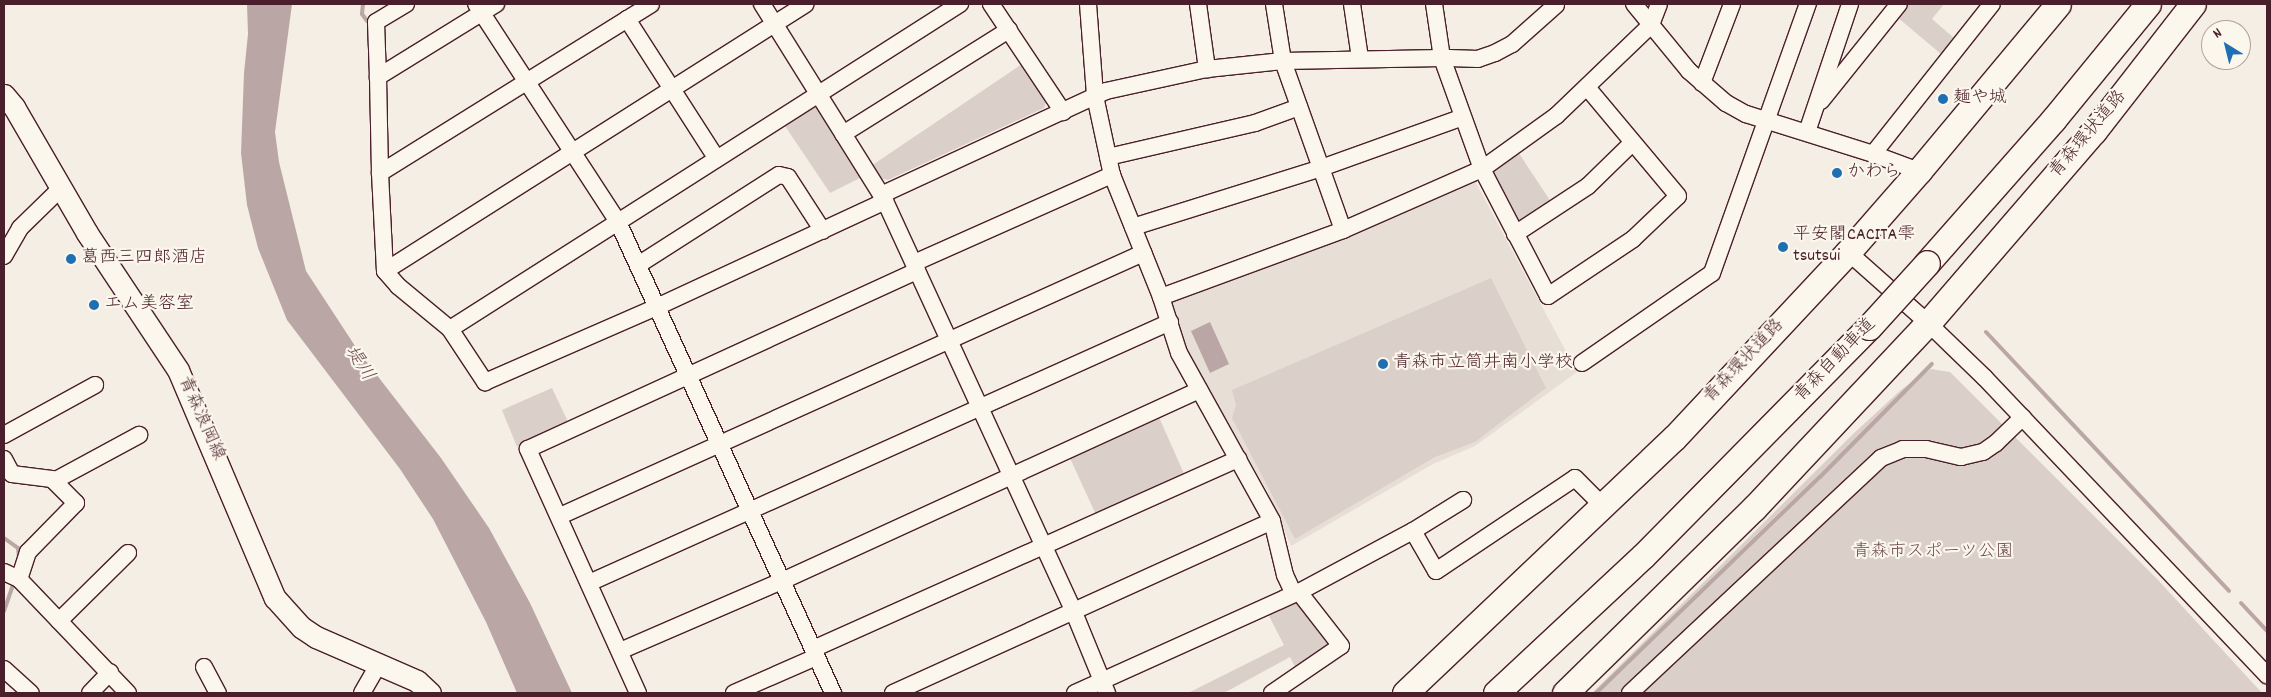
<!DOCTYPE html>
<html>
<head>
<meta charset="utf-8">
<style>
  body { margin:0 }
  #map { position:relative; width:2271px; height:697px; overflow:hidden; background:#f4eee4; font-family:Dekko,"Klee One",sans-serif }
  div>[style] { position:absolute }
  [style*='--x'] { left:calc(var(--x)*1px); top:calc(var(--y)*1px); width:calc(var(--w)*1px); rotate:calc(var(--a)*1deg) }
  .built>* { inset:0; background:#e7dfd6 }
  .green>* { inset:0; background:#dbd0c9 }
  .water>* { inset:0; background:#baa7a5 }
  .stream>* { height:4px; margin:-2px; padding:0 2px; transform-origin:2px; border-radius:2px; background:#baa7a5 }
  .roads { filter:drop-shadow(1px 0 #4a1f2b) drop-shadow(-1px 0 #4a1f2b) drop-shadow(0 1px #4a1f2b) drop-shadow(0 -1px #4a1f2b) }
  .minor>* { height:16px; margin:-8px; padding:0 8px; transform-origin:8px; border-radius:8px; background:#fbf7ec }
  .major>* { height:21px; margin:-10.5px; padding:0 10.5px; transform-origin:10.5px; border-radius:10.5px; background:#fbf7ec }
  .highway>* { height:25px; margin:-12.5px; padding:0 12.5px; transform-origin:12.5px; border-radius:12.5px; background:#fbf7ec }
  .bridges { filter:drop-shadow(1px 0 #4a1f2b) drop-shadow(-1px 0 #4a1f2b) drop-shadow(0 1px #4a1f2b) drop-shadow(0 -1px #4a1f2b) }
  .highway-bridge>* { height:25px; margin:-12.5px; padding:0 12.5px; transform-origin:12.5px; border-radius:12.5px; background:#fbf7ec }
  .dots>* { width:14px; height:14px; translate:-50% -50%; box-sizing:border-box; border:2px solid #fbf7ec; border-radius:50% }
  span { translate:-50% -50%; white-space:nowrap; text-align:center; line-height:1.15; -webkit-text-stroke:4.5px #fbf7ec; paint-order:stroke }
  .poi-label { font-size:18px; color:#4a1f2b }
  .left { translate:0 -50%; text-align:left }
  .street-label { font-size:18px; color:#4a1f2b }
  .park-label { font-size:18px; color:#6e4b52 }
  .water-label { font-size:19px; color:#714f56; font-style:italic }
  .frame { position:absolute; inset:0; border:5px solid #4a1f2b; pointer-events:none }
  .north { position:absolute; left:2201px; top:20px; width:50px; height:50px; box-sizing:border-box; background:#fbf7ec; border:1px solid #b4a19f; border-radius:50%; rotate:324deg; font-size:14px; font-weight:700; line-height:20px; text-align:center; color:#4a1f2b }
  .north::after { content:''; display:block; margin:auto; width:18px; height:22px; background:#1f6fb2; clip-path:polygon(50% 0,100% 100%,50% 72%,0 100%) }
</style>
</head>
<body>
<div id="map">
  <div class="built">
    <i style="clip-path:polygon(1475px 181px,1577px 372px,1475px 446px,1433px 464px,1291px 546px,1268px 492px,1189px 357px,1169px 302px,1343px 237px)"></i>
  </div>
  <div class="green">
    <i style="clip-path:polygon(1908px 4px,1944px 4px,1932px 19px,1954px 38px,1941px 54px,1897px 17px)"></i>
    <i style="clip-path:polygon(1022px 64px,1046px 102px,1044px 108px,888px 180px,879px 178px,871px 166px)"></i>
    <i style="clip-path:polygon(811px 105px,819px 107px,862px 177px,830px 193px,783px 123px)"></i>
    <i style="clip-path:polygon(1518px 152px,1551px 202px,1523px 222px,1516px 222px,1491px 178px,1493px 169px)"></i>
    <i style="clip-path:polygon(1491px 278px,1546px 388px,1475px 442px,1435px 457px,1295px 539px,1232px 418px,1236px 405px,1232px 390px)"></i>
    <i style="clip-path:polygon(1931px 369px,1950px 372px,2158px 580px,2262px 693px,1592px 693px,1853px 434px,1902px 389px)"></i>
    <i style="clip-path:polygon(552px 388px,569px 424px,517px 447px,502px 410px)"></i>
    <i style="clip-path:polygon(1158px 415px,1185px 476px,1097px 517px,1069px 456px)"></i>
    <i style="clip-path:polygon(1297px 600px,1330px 641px,1329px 647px,1296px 669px,1290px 657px,1224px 693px,1188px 693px,1284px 645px,1268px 614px)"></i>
  </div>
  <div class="water">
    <i style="clip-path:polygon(247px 4px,292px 4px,275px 132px,279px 162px,306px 271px,359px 352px,441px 458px,489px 528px,530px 603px,572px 693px,517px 693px,486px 622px,433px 519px,400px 469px,287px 320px,258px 248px,247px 205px,241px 153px,244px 73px,248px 34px)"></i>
    <i style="clip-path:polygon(1210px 322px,1229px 364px,1210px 373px,1191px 331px)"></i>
  </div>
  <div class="stream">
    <i style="--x:363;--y:4;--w:10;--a:96"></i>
    <i style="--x:362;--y:14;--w:9;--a:54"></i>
    <i style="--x:1986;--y:332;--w:355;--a:46.8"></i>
    <i style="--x:4;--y:538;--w:17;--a:36"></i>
    <i style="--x:18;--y:548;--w:10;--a:84"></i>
    <i style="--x:2241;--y:603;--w:38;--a:47"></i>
    <i style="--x:4;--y:611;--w:28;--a:-71"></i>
    <i style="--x:1596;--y:693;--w:311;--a:-44"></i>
    <i style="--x:1820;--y:477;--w:159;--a:-45.3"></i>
  </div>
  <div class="roads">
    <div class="minor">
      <i style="--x:476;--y:4;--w:260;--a:56.9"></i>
      <i style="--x:618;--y:222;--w:518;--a:65.46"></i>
      <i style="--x:496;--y:4;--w:139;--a:148.3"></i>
      <i style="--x:378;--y:77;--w:96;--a:88.8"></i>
      <i style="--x:380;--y:173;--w:98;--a:87.1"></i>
      <i style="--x:385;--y:271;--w:20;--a:49"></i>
      <i style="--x:398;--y:286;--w:67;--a:39.6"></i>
      <i style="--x:450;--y:329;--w:64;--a:56.6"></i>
      <i style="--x:485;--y:382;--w:188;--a:-23.6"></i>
      <i style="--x:657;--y:307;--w:251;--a:-24.9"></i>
      <i style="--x:762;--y:4;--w:232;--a:58"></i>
      <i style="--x:885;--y:201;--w:450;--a:65.3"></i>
      <i style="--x:1073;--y:610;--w:90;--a:67.7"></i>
      <i style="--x:991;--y:4;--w:130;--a:56.3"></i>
      <i style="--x:1088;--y:4;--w:92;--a:85.6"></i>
      <i style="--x:1095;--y:96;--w:81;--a:77.9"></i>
      <i style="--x:1112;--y:175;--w:131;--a:68.1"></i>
      <i style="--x:1161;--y:297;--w:59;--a:72.2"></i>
      <i style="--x:1179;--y:353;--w:192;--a:61"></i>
      <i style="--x:1272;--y:521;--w:56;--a:76.5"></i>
      <i style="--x:1285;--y:575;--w:21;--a:65"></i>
      <i style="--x:1198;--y:4;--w:66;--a:82.1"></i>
      <i style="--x:1352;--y:4;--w:55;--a:81.6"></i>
      <i style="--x:1634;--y:4;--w:87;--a:50.6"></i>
      <i style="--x:1689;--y:71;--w:49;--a:40.9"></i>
      <i style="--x:1726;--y:103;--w:23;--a:29"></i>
      <i style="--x:1746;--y:114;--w:133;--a:17.5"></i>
      <i style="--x:1873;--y:154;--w:49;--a:20.3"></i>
      <i style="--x:1556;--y:5;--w:59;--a:138.4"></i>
      <i style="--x:1512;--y:44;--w:19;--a:152"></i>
      <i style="--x:1495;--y:53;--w:18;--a:161"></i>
      <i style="--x:1478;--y:59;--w:36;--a:-178"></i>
      <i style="--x:1442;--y:58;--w:118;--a:70.2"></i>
      <i style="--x:1482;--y:169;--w:143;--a:62.5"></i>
      <i style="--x:1548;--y:296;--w:102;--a:-33.8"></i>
      <i style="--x:1633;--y:239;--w:62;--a:-43.7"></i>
      <i style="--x:1678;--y:196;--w:142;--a:-129.9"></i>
      <i style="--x:627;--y:19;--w:166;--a:57.3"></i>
      <i style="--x:378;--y:77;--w:55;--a:-92.1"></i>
      <i style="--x:376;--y:22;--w:35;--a:-31"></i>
      <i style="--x:1702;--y:83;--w:85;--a:-69.2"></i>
      <i style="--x:1821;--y:101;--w:124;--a:-51.2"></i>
      <i style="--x:1807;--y:132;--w:135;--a:-71.4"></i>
      <i style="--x:843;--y:134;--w:196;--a:-32.1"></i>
      <i style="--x:1873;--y:154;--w:191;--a:-51.6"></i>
      <i style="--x:1108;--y:157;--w:151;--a:-13"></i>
      <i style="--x:1255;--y:123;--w:47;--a:-20"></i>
      <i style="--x:380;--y:173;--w:319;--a:-31.9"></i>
      <i style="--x:881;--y:195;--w:248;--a:-24.8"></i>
      <i style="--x:1106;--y:91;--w:103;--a:-12.3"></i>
      <i style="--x:1207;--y:69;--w:76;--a:-6"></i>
      <i style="--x:1283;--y:61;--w:159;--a:-1.1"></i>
      <i style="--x:1442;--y:58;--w:55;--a:-98.4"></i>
      <i style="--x:1133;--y:227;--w:197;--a:-17.4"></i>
      <i style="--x:1321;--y:168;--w:114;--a:-109.6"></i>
      <i style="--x:1283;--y:61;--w:58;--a:-99"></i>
      <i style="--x:1343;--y:230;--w:66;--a:-109.5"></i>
      <i style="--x:1321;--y:168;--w:149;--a:-19.7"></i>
      <i style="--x:1515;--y:234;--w:87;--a:-33.3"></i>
      <i style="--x:1588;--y:186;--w:62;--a:-44.3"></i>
      <i style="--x:1848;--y:252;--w:107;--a:41.6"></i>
      <i style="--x:1928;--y:323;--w:79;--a:44"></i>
      <i style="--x:1985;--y:378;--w:410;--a:46.5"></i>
      <i style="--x:4;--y:256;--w:32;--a:-60"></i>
      <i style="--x:20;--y:228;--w:57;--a:-44.3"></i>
      <i style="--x:914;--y:263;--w:217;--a:-24"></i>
      <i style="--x:638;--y:265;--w:167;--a:-32.6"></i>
      <i style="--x:779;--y:175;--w:9;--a:13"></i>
      <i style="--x:788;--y:177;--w:64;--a:57.1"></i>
      <i style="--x:385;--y:271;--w:498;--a:-32.4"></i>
      <i style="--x:1161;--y:297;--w:194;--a:-20.2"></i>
      <i style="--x:1343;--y:230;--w:152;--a:-23.7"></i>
      <i style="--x:1482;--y:169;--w:91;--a:-35.6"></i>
      <i style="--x:1556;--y:116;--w:132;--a:-43.8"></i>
      <i style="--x:1651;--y:25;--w:22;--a:-69"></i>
      <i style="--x:450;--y:329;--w:605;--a:-32.51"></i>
      <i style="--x:1582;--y:363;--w:158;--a:-34.7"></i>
      <i style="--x:1712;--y:273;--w:286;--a:-70.4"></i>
      <i style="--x:4;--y:435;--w:104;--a:-28.8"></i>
      <i style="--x:4;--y:459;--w:17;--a:62"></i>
      <i style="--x:12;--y:474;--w:40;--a:7.1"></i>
      <i style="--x:52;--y:479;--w:34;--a:45"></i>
      <i style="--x:76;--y:503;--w:69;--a:134.4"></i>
      <i style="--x:28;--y:552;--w:28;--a:108"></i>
      <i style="--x:54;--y:481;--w:97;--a:-28.4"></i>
      <i style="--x:560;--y:516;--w:640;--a:-24.28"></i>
      <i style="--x:1413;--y:531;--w:46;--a:60.1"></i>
      <i style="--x:1436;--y:571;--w:167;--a:-33.8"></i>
      <i style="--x:1575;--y:478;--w:38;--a:45"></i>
      <i style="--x:4;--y:572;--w:17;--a:25"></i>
      <i style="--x:19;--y:579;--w:158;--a:46.3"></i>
      <i style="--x:589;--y:583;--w:637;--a:-24.19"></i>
      <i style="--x:59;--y:621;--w:97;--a:-44.6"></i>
      <i style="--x:813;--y:649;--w:466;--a:-24.1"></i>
      <i style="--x:620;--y:651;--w:176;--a:-23.4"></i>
      <i style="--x:782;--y:581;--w:459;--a:-24.6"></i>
      <i style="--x:204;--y:667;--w:30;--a:62"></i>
      <i style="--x:4;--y:669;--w:36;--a:42"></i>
      <i style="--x:90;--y:693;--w:29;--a:-46"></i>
      <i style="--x:362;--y:693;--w:34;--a:-60"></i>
      <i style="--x:638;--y:693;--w:268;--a:-114.3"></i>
      <i style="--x:528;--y:449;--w:428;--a:-24.6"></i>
      <i style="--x:734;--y:693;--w:90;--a:-23.7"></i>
      <i style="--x:893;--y:693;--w:416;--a:-24.4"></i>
      <i style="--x:1075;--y:693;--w:246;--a:-24.3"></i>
      <i style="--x:1299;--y:592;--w:129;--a:-28.2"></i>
      <i style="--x:1413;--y:531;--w:59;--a:-31.8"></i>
      <i style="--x:1272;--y:693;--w:83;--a:-34.3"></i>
      <i style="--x:1341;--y:646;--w:68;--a:-127.9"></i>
      <i style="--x:1630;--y:693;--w:344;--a:-43.1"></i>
      <i style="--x:1881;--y:458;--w:24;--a:-22"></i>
      <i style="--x:1903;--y:449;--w:23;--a:0"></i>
      <i style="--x:1926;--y:449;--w:36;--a:13"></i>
      <i style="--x:1961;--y:457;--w:23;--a:-13"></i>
      <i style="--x:1983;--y:452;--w:16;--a:-35"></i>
      <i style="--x:1996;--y:443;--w:37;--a:-44"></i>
    </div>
    <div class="major">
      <i style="--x:4;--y:95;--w:16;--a:50"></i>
      <i style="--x:14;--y:107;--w:146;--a:59.9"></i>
      <i style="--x:87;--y:233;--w:164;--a:56.4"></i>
      <i style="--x:178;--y:370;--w:248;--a:67"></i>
      <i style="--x:275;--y:598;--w:39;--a:48"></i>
      <i style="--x:301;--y:627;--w:18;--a:34"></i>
      <i style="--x:316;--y:637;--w:110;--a:23.5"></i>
      <i style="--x:417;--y:681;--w:18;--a:43"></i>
    </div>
    <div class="highway">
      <i style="--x:1927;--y:263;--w:191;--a:-48.6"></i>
      <i style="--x:2053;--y:120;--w:150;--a:-50.7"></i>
      <i style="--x:1405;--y:693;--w:371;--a:-43.5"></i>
      <i style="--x:1674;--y:438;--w:255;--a:-46.9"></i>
      <i style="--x:1848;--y:252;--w:108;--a:-48.8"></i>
      <i style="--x:1919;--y:171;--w:217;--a:-50.2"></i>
      <i style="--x:1496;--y:693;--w:201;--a:-43"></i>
      <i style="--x:1643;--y:556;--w:322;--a:-45.4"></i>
      <i style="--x:1565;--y:693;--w:264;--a:-44.4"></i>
      <i style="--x:1754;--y:508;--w:254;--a:-46.8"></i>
      <i style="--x:1928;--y:323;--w:254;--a:-49.2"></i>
      <i style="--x:2094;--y:131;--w:161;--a:-52.1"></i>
    </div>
  </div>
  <div class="bridges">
    <div class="highway-bridge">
      <i style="--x:1869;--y:327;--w:86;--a:-47.8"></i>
    </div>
  </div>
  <div class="dots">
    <i style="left:1943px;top:99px;background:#1f6fb2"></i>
    <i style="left:1837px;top:173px;background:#1f6fb2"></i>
    <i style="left:1783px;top:247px;background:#1f6fb2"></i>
    <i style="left:71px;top:259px;background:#1f6fb2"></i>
    <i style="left:94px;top:305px;background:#1f6fb2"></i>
    <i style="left:1383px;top:364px;background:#1f6fb2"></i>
  </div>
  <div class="poi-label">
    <span class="left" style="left:1953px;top:99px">麺や城</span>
    <span class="left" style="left:1847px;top:173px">かわら</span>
    <span class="left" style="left:1793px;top:247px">平安閣CACITA雫<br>tsutsui</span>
    <span class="left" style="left:81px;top:259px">葛西三四郎酒店</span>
    <span class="left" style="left:104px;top:305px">エム美容室</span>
    <span class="left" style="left:1393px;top:364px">青森市立筒井南小学校</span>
  </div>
  <div class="street-label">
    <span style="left:2089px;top:135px;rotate:-50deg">青森環状道路</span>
    <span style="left:1836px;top:361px;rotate:-46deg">青森自動車道</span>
    <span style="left:1745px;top:362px;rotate:-47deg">青森環状道路</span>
    <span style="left:200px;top:419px;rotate:66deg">青森浪岡線</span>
  </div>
  <div class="park-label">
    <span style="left:1933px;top:553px">青森市スポーツ公園</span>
  </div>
  <div class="water-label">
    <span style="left:358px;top:364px;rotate:57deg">堤川</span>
  </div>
  <div class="frame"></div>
  <div class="north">N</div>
</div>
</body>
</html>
